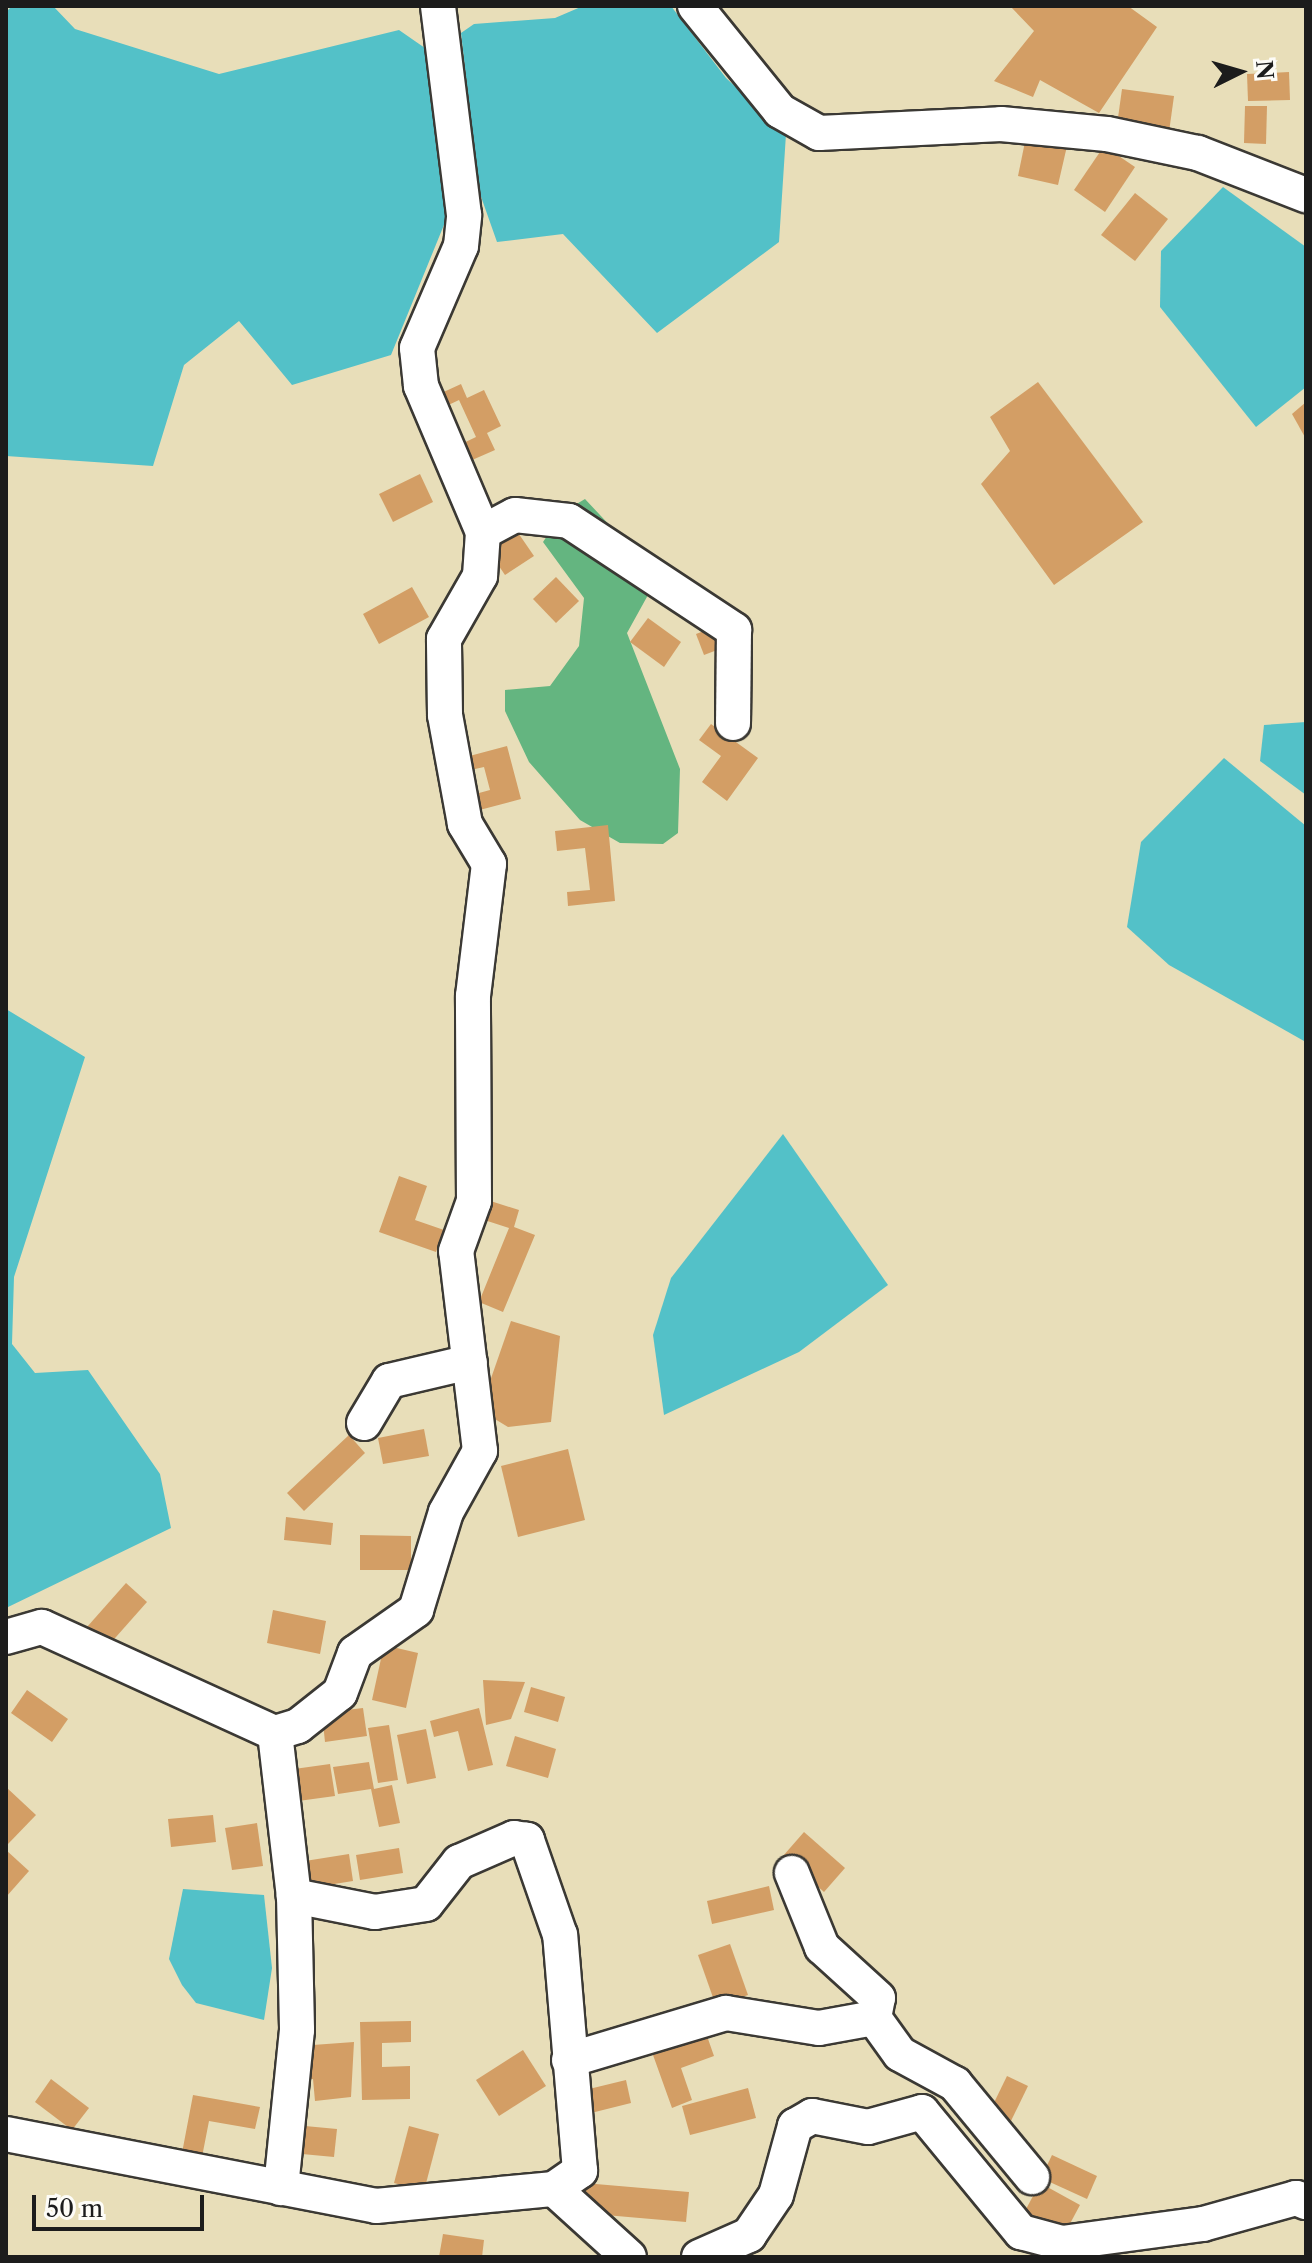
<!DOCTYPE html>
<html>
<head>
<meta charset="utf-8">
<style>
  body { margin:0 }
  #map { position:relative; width:1312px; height:2263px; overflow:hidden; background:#e8deb9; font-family:"Libre Caslon Text",serif }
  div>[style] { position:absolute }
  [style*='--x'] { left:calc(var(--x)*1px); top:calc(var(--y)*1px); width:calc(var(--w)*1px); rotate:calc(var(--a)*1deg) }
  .forest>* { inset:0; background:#64b580 }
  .water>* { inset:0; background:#53c1c8 }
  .building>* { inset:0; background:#d39e65 }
  .roads { filter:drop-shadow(2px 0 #3b3934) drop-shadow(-2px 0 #3b3934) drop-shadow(0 2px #3b3934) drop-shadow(0 -2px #3b3934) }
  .minor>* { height:34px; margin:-17px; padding:0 17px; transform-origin:17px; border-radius:17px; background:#fff }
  span { translate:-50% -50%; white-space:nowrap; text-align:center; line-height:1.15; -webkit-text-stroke:6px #fdfcf7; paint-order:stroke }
  .frame { position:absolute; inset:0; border:8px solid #1c1c1c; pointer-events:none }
  .north { position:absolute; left:1200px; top:32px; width:80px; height:80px; -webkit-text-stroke:6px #fdfcf7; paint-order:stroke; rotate:85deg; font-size:22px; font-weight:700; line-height:32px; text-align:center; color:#1c1c1c }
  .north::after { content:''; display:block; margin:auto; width:28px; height:36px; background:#1c1c1c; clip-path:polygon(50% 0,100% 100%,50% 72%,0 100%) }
  .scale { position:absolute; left:32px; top:2195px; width:172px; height:36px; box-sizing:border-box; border:4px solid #1c1c1c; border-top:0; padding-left:10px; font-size:24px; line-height:28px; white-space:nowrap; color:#1c1c1c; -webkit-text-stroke:6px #fdfcf7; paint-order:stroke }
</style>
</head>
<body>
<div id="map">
  <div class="forest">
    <i style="clip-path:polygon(585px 499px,644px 562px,648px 595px,627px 633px,680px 769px,678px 833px,663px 844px,620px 843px,580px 820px,529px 762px,505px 711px,505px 690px,550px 686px,579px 646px,584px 598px,543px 542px,563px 512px)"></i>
  </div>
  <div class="water">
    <i style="clip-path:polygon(12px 6px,53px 6px,75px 29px,219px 74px,399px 30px,435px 55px,448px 215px,391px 355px,292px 385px,239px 321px,184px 365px,153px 466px,6px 456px,6px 12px)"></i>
    <i style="clip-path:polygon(583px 6px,671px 6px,726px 78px,786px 134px,779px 242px,657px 333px,563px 234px,497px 242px,479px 191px,461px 33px,474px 24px,555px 18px)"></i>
    <i style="clip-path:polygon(1223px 187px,1306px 247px,1306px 387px,1256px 427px,1160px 307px,1161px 251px)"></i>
    <i style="clip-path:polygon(1306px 722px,1306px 795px,1260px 761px,1264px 725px)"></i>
    <i style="clip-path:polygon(1224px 758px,1306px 826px,1304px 1041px,1169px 965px,1127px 927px,1141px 842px)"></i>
    <i style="clip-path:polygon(6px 1009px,85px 1057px,14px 1277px,12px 1344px,35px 1373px,88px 1370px,160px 1474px,171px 1528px,6px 1608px)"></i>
    <i style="clip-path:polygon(783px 1134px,888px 1285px,799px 1352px,664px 1415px,653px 1335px,671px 1278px)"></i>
    <i style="clip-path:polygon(183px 1889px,264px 1895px,272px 1968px,264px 2020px,196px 2003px,182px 1985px,169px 1959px)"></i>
  </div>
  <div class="building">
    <i style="clip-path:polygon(1010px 6px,1128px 6px,1157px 27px,1099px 113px,1040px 80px,1033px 97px,994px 81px,1034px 31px)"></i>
    <i style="clip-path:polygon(1289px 72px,1290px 100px,1248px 101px,1247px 74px)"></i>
    <i style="clip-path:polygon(1122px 89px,1174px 96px,1169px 132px,1117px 125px)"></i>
    <i style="clip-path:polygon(1245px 106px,1267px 106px,1266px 144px,1244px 143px)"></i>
    <i style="clip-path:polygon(1026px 137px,1067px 146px,1058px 185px,1018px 176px)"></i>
    <i style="clip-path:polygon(1104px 146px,1135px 167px,1105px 212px,1074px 190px)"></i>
    <i style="clip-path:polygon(1135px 193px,1168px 219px,1135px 261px,1101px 235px)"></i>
    <i style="clip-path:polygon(1038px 382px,1143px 522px,1054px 585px,981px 484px,1010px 451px,990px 417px)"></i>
    <i style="clip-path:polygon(461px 384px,467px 398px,484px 390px,501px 426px,487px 433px,495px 450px,463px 464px,455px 447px,476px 437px,459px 400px,440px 409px,435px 396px)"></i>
    <i style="clip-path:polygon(1306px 402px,1306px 439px,1292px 414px)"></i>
    <i style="clip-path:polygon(420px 474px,433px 502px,393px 522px,379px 494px)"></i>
    <i style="clip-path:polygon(512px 524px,534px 556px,505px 575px,484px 544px)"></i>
    <i style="clip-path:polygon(556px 577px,579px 601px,556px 623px,533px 599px)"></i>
    <i style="clip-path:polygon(412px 587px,429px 617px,379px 644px,363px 614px)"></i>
    <i style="clip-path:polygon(648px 618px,681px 642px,664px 667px,630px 642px)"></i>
    <i style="clip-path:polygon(717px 626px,725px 647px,704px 655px,696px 634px)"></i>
    <i style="clip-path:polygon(711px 724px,758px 758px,727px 801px,702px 782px,721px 756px,699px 740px)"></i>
    <i style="clip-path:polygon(507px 746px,521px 799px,472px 812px,468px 796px,490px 790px,484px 767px,466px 771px,462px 758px)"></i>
    <i style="clip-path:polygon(608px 825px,615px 901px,568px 906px,567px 892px,590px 890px,585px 848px,557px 851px,555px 831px)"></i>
    <i style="clip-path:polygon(399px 1176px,427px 1186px,415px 1220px,444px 1230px,436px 1252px,379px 1232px)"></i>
    <i style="clip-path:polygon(478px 1197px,519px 1210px,514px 1227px,535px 1235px,503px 1312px,479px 1302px,509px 1228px,472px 1216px)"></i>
    <i style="clip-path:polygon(511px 1321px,560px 1336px,551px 1422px,508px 1427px,480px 1410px)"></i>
    <i style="clip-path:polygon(424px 1429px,429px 1456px,383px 1464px,378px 1438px)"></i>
    <i style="clip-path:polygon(349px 1435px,365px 1453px,304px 1511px,287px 1493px)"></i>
    <i style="clip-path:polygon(568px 1449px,585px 1520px,518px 1537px,501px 1466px)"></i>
    <i style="clip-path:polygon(286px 1517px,333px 1523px,331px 1545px,284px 1540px)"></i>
    <i style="clip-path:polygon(360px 1535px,411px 1536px,411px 1570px,360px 1570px)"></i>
    <i style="clip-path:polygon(126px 1583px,147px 1602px,108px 1646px,87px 1627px)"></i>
    <i style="clip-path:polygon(273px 1610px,326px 1621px,320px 1654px,267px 1643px)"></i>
    <i style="clip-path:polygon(384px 1645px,418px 1653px,406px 1708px,372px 1700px)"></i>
    <i style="clip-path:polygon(483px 1680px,525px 1682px,511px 1719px,486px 1725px)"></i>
    <i style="clip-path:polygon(531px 1687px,565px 1697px,558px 1722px,524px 1712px)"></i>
    <i style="clip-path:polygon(27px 1690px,68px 1719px,52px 1742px,11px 1713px)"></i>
    <i style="clip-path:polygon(363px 1708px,367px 1736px,325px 1742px,322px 1713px)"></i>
    <i style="clip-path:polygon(479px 1708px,493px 1765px,468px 1771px,458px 1731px,434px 1737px,430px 1721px)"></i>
    <i style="clip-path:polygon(389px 1725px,398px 1780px,378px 1783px,368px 1728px)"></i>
    <i style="clip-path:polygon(426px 1729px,436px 1778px,407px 1784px,397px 1735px)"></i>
    <i style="clip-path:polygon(515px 1736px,556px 1749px,548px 1778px,506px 1766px)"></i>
    <i style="clip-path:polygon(369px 1762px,374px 1789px,392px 1785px,400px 1823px,379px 1827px,371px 1789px,338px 1794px,333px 1767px)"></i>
    <i style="clip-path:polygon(330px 1764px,335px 1796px,291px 1802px,287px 1770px)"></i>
    <i style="clip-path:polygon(6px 1787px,36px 1815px,8px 1844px,6px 1842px)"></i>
    <i style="clip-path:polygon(213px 1815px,216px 1842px,171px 1847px,168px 1819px)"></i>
    <i style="clip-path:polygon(257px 1823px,263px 1866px,232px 1870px,225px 1828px)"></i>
    <i style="clip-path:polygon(804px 1832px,845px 1868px,824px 1892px,783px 1856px)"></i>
    <i style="clip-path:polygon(399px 1848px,403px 1873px,360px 1880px,356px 1855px)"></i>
    <i style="clip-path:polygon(6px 1850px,29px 1871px,6px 1897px)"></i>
    <i style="clip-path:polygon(349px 1854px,353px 1881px,309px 1888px,305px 1861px)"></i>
    <i style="clip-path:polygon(769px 1886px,774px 1910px,712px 1924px,707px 1901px)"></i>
    <i style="clip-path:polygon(730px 1944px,748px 1995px,716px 2006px,698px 1955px)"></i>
    <i style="clip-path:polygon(411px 2021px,411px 2042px,382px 2043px,382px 2067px,410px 2066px,410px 2099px,362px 2100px,360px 2022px)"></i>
    <i style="clip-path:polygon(707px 2036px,714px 2056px,681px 2068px,692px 2100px,672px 2108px,653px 2055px)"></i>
    <i style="clip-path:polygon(354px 2042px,351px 2097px,315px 2101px,313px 2079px,302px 2080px,299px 2046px)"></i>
    <i style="clip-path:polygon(523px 2050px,546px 2086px,499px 2116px,476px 2080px)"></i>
    <i style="clip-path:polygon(1007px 2076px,1028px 2086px,1009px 2125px,988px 2115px)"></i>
    <i style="clip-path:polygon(51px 2079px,89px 2108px,72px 2130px,35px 2102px)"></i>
    <i style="clip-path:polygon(626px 2080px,631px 2103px,591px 2113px,585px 2090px)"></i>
    <i style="clip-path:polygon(748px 2088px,756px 2118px,690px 2135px,682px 2106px)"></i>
    <i style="clip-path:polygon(193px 2095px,260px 2107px,255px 2129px,209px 2121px,202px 2157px,182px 2153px)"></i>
    <i style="clip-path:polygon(305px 2126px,337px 2129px,334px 2157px,302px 2154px)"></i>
    <i style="clip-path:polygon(409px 2126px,439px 2134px,424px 2191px,394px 2183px)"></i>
    <i style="clip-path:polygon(1052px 2155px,1097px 2176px,1087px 2199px,1041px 2178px)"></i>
    <i style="clip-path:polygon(584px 2183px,689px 2192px,686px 2222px,582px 2213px)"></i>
    <i style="clip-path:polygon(1040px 2183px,1080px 2205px,1065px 2233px,1025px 2211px)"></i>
    <i style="clip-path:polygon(443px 2234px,484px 2240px,482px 2257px,439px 2257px)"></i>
  </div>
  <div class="roads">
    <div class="minor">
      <i style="--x:695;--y:6;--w:135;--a:51"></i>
      <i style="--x:780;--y:111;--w:45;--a:29.4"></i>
      <i style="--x:819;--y:133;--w:182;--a:-2.8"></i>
      <i style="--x:1001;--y:124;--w:106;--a:5.4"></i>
      <i style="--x:1107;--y:134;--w:93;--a:11.8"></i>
      <i style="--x:1198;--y:153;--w:116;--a:21.3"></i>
      <i style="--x:483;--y:532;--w:36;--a:-28"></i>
      <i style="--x:515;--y:515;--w:54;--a:6.3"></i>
      <i style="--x:569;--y:521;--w:198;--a:33.4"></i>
      <i style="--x:734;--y:630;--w:93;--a:90.6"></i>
      <i style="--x:364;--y:1423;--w:49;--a:-59.2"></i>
      <i style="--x:389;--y:1381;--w:83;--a:-13.2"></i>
      <i style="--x:6;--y:1637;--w:37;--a:-16"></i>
      <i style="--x:42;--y:1627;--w:256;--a:24.5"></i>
      <i style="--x:275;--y:1733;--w:24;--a:-17"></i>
      <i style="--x:298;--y:1726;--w:53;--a:-38.2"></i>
      <i style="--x:340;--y:1693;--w:43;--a:-69.4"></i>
      <i style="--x:355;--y:1653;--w:75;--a:-35.2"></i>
      <i style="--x:416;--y:1610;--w:102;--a:-73"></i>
      <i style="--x:446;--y:1512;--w:70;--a:-60.9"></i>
      <i style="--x:480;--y:1451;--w:201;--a:-96.8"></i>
      <i style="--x:456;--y:1251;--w:53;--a:-70.2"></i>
      <i style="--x:474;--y:1201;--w:205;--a:-90.3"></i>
      <i style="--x:473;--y:996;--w:133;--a:-83.1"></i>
      <i style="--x:489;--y:864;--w:47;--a:-121"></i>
      <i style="--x:465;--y:824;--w:111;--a:-100.4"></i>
      <i style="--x:445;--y:715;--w:76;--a:-90.8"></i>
      <i style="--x:444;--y:639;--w:73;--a:-60.3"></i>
      <i style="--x:480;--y:576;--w:44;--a:-86.1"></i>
      <i style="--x:483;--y:532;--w:159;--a:-113"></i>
      <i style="--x:421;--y:386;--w:38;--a:-96"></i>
      <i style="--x:417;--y:348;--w:111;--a:-66.7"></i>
      <i style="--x:461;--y:246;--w:31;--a:-84"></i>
      <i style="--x:464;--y:215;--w:211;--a:-97.1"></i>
      <i style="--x:275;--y:1733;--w:164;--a:83.4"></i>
      <i style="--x:294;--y:1896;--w:134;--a:88.7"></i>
      <i style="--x:297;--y:2030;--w:159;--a:95.8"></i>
      <i style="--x:874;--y:2018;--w:44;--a:54.2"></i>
      <i style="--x:900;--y:2054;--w:63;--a:28.6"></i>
      <i style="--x:955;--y:2084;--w:121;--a:50.4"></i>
      <i style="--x:569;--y:2060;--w:164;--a:-16.7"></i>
      <i style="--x:726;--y:2013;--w:94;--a:9.2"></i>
      <i style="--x:819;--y:2028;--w:56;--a:-10.3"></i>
      <i style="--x:874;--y:2018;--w:20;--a:-79"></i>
      <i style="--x:878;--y:1998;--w:76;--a:-137.7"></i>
      <i style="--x:822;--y:1947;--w:80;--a:-112.1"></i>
      <i style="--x:6;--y:2134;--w:377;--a:11"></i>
      <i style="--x:376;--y:2206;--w:179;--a:-5.5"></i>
      <i style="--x:554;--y:2189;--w:32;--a:-35"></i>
      <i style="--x:580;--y:2171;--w:237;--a:-94.8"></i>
      <i style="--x:560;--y:1935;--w:101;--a:-109.2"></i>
      <i style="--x:527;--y:1840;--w:13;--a:-171"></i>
      <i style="--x:514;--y:1838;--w:60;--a:156.4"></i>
      <i style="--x:459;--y:1862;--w:53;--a:128.2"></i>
      <i style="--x:426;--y:1904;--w:52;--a:171.1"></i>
      <i style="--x:375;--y:1912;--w:83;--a:-168.8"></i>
      <i style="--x:554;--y:2189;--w:101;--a:42.2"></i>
      <i style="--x:699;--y:2257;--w:55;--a:-23.7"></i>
      <i style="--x:749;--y:2235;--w:48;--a:-56"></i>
      <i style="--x:776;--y:2195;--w:72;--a:-74.6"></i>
      <i style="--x:795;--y:2126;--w:20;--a:-30"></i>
      <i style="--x:812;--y:2116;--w:57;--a:11.1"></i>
      <i style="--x:868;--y:2127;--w:56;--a:-15.5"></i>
      <i style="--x:922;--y:2112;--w:156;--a:50.5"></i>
      <i style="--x:1021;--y:2232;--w:42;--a:15"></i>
      <i style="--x:1062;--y:2243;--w:142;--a:-7.7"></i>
      <i style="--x:1203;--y:2224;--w:97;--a:-15.6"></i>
      <i style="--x:1296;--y:2198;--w:11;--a:22"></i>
    </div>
  </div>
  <div class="frame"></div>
  <div class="north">N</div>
  <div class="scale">50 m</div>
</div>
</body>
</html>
